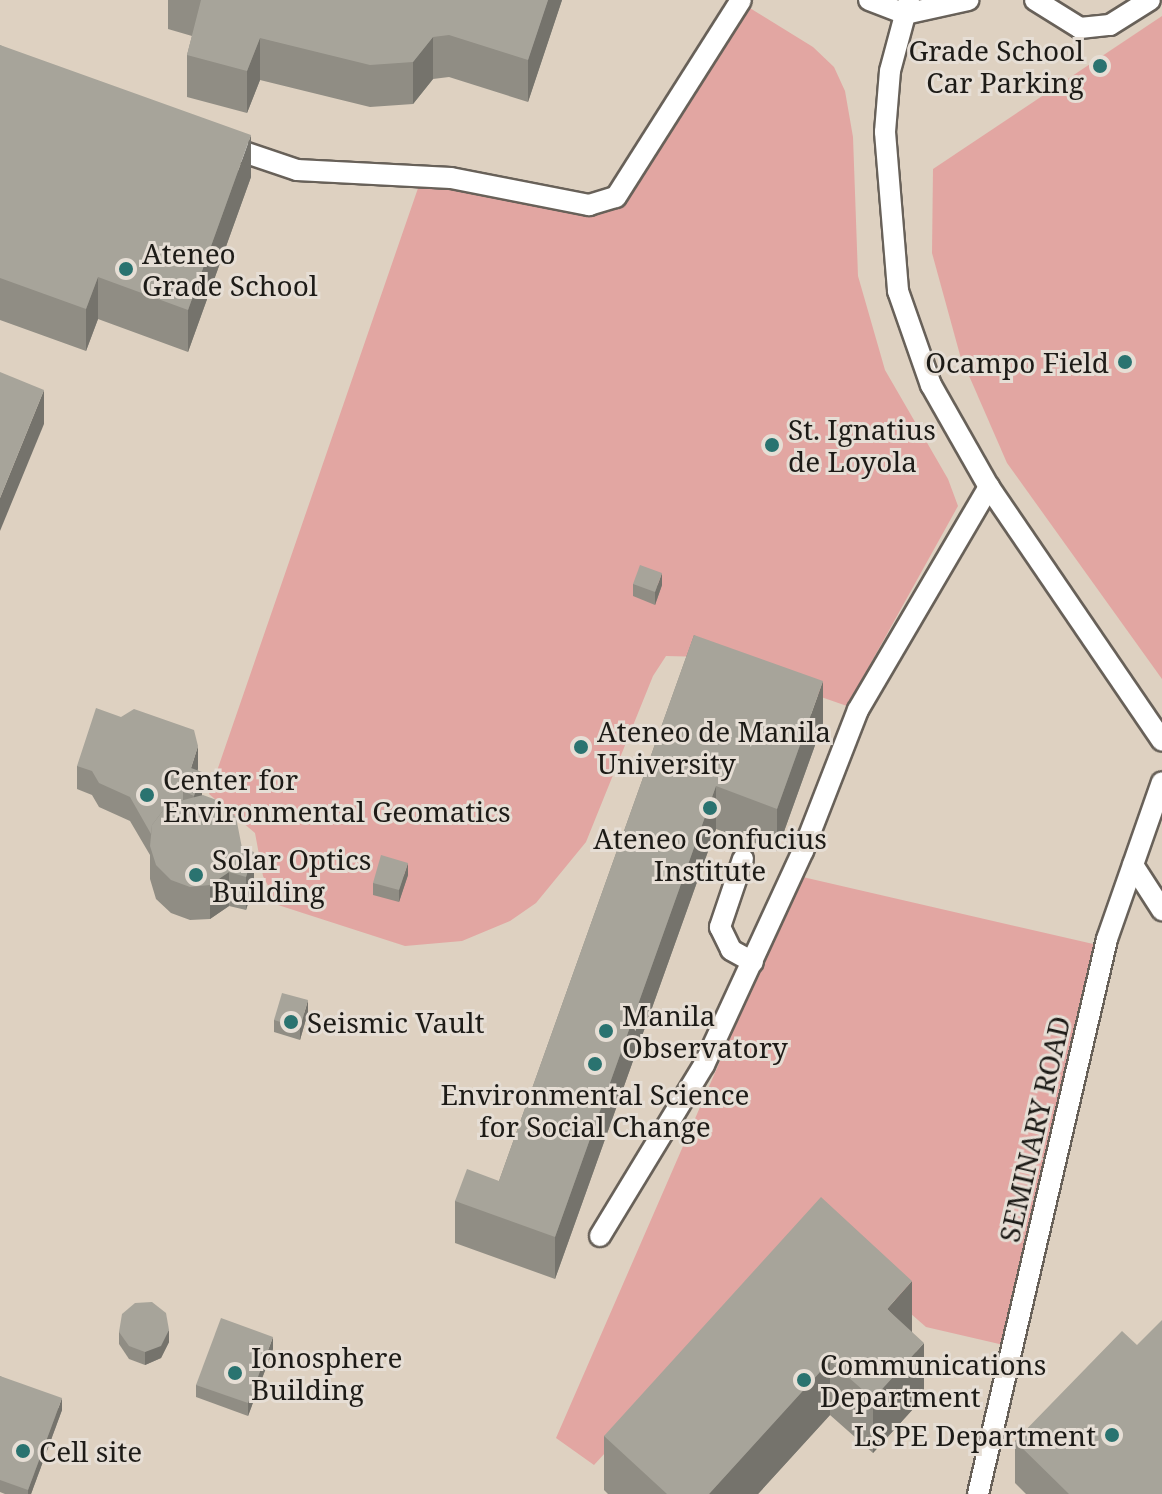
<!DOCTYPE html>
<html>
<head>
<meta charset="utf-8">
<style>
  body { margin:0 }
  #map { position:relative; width:1162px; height:1494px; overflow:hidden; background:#e6ded5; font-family:"Noto Serif",serif }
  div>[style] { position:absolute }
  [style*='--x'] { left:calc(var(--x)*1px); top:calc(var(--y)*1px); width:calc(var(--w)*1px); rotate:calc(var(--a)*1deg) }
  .built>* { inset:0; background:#ded1c1 }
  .green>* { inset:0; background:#e2a6a2 }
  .roads { filter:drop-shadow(2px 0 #686159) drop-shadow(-2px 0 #686159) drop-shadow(0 2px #686159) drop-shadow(0 -2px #686159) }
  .lane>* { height:20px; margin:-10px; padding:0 10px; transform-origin:10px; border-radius:10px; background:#fff }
  .wall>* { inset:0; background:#908d84 }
  .shaded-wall>* { inset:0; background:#75736c }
  .building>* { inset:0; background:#a7a49a }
  .dots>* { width:22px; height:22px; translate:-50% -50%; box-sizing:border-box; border:4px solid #e6ded5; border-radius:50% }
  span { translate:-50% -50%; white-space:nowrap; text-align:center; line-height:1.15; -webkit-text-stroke:6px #e6ded5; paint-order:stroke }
  .poi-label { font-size:28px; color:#1d1b17 }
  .right { translate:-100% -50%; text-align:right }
  .left { translate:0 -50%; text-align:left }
  .street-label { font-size:28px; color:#1d1b17 }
</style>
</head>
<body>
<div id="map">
  <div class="built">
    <i style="clip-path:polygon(0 0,1162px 0,1162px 1494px,0 1494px)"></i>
  </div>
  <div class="green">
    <i style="clip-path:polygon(740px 2px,813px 47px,834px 67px,845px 91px,853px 137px,858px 276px,885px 370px,948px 479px,958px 506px,847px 706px,706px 657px,666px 656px,653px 676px,586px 842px,536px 903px,510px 921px,462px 941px,405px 946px,278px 905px,263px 876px,255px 833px,209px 794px,426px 165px,589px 204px,618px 193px)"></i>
    <i style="clip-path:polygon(1162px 16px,1162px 679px,1007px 463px,960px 355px,932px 253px,933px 169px)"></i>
    <i style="clip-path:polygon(794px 875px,1102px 946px,1008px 1346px,926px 1327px,812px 1227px,594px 1465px,556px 1438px,741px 1013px)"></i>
  </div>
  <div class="roads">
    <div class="lane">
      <i style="--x:869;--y:0;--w:39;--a:21"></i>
      <i style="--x:905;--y:14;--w:65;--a:-12.5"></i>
      <i style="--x:909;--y:0;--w:73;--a:105"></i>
      <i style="--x:890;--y:71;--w:61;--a:94.7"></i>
      <i style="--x:885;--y:132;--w:160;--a:85.3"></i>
      <i style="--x:898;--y:291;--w:100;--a:70.7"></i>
      <i style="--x:931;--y:385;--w:117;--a:60.4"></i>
      <i style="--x:989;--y:487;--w:307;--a:55.7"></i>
      <i style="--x:1035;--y:0;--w:53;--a:31.9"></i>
      <i style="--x:1080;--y:28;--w:30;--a:-6"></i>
      <i style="--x:1110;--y:25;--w:47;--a:-32"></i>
      <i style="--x:226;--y:146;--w:75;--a:18.7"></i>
      <i style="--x:297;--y:170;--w:154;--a:3"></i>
      <i style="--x:451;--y:178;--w:141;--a:11.1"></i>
      <i style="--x:589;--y:205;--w:28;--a:-17"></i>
      <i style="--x:616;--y:197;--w:233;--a:-57.6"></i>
      <i style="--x:743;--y:859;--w:72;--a:108.7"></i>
      <i style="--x:720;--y:927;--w:25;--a:64"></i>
      <i style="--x:731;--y:950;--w:25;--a:29"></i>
      <i style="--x:1133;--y:865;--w:54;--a:57.2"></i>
      <i style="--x:600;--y:1236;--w:200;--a:-58.7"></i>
      <i style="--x:704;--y:1065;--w:236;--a:-65.2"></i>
      <i style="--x:803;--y:851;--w:151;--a:-68.7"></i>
      <i style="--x:858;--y:710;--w:259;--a:-59.6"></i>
      <i style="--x:978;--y:1494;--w:570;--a:-76.91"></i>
      <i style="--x:1107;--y:939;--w:166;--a:-70.7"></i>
    </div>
  </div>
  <div class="wall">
    <i style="clip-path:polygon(168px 0,562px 0,528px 102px,449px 77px,433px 79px,413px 104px,370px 107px,260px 80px,247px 113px,187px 97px,187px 55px,192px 36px,168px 29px)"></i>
    <i style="clip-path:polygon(0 45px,251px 177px,188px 352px,98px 319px,86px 351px,0 320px)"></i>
    <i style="clip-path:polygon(633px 584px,662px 585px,655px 605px,633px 596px)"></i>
    <i style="clip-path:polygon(694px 635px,823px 723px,777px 851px,716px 829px,555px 1279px,455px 1243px,455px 1201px,499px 1181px)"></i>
    <i style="clip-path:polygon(77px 766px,198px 770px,202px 795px,242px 848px,254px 885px,246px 910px,229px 906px,210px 919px,190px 920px,171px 913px,156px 899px,150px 879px,150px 855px,130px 821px,99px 807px,92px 795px,77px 789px)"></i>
    <i style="clip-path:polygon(408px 875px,399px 902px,373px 895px,373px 883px)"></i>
    <i style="clip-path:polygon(308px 1012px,300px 1040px,274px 1032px,274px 1020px)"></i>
    <i style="clip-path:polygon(119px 1332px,169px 1342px,161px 1358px,145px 1365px,129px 1359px,119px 1344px)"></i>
    <i style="clip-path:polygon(912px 1332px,924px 1397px,873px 1453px,830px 1415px,758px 1494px,608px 1494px,604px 1490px,604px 1436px)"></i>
    <i style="clip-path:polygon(1137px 1345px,1162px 1494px,1026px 1494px,1015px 1483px,1015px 1441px)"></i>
    <i style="clip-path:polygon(273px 1349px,248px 1416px,196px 1397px,196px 1385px)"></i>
    <i style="clip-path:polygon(0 1376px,62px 1410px,31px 1494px,5px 1494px,0 1492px)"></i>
  </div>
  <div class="shaded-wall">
    <i style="clip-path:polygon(548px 0,562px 0,528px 102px,528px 60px)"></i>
    <i style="clip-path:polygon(433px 37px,433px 79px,413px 104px,413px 62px)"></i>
    <i style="clip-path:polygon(260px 38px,260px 80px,247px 113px,247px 71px)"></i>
    <i style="clip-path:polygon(251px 135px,251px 177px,188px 352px,188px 310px)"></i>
    <i style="clip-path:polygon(98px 277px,98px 319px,86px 351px,86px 309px)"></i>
    <i style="clip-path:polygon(44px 390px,44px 424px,0 531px,0 498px)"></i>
    <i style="clip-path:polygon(662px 573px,662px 585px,655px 605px,655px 592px)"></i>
    <i style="clip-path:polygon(823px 681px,823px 723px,777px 851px,777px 809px)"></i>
    <i style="clip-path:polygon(198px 746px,198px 769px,191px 791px,191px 768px)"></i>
    <i style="clip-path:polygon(202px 772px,202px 796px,194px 820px,194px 796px)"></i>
    <i style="clip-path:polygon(716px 786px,716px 829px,555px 1279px,555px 1237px)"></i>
    <i style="clip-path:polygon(254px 852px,254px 885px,246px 910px,246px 877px)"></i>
    <i style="clip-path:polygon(408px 863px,408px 875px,399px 902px,399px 890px)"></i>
    <i style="clip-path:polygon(229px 872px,229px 906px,210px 919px,210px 885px)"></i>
    <i style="clip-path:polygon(308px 1000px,308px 1012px,300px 1040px,300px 1028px)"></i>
    <i style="clip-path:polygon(912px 1281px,912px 1336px,887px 1309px)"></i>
    <i style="clip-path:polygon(169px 1330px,169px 1342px,161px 1358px,145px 1365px,145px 1352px)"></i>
    <i style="clip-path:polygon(273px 1337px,273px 1349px,248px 1416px,248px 1403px)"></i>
    <i style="clip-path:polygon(924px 1343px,924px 1397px,873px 1453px,873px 1399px)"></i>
    <i style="clip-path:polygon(830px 1361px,830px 1415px,758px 1494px,709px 1494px)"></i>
    <i style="clip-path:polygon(62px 1398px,62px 1410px,31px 1494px,28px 1494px,28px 1490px)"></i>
  </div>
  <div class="building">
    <i style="clip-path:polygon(201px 0,548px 0,528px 60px,449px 35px,433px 37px,413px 62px,370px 65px,260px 38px,247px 71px,187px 55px)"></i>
    <i style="clip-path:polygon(0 45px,251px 135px,188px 310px,98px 277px,86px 309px,0 278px)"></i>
    <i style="clip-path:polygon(0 372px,44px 390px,0 498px)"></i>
    <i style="clip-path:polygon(640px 565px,662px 573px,655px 592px,633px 584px)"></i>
    <i style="clip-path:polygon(694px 635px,823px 681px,777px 809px,716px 786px,555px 1237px,455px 1201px,467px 1169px,499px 1181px)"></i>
    <i style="clip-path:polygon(96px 708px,121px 717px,134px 709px,194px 730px,198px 746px,191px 768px,202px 772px,194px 796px,183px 791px,183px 800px,168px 804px,152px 825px,151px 834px,130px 797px,99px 783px,92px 771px,77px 766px)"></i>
    <i style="clip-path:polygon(203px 795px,222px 802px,236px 817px,242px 848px,254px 852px,246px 877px,229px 872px,210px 885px,190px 887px,171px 880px,156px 865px,150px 846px,152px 825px,168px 804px)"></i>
    <i style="clip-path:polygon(381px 855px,408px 863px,399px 890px,373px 883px)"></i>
    <i style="clip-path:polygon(282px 993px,308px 1000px,300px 1028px,274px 1020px)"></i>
    <i style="clip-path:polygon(821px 1197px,912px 1281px,887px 1309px,924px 1343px,873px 1399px,830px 1361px,709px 1494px,667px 1494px,604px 1436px)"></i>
    <i style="clip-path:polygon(152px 1302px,166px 1313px,169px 1330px,161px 1346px,145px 1352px,129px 1346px,119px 1332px,122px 1314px,135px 1303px)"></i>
    <i style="clip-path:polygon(221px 1318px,273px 1337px,248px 1403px,196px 1385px)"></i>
    <i style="clip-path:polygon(1162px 1320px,1162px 1494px,1069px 1494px,1015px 1441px,1122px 1331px,1137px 1345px)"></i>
    <i style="clip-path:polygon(0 1376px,62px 1398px,28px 1490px,0 1480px)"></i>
  </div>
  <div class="dots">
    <i style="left:1100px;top:66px;background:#2a7370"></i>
    <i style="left:126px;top:269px;background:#2a7370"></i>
    <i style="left:1125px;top:362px;background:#2a7370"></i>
    <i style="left:772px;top:445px;background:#2a7370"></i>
    <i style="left:581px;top:747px;background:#2a7370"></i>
    <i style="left:147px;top:795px;background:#2a7370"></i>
    <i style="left:710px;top:808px;background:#2a7370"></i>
    <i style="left:196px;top:875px;background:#2a7370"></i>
    <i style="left:291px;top:1022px;background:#2a7370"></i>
    <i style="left:606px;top:1031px;background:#2a7370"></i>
    <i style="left:595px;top:1064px;background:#2a7370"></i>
    <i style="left:235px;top:1373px;background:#2a7370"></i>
    <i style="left:804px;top:1380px;background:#2a7370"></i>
    <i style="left:1112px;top:1435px;background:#2a7370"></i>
    <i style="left:23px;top:1451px;background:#2a7370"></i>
  </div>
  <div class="poi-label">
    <span class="right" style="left:1084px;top:66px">Grade School<br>Car Parking</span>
    <span class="left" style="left:142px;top:269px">Ateneo<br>Grade School</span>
    <span class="right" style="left:1109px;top:362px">Ocampo Field</span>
    <span class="left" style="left:788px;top:445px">St. Ignatius<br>de Loyola</span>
    <span class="left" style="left:597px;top:747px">Ateneo de Manila<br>University</span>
    <span class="left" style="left:163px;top:795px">Center for<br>Environmental Geomatics</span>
    <span style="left:710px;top:854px">Ateneo Confucius<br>Institute</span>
    <span class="left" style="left:212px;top:875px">Solar Optics<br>Building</span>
    <span class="left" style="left:622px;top:1031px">Manila<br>Observatory</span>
    <span class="left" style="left:307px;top:1022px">Seismic Vault</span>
    <span style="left:595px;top:1110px">Environmental Science<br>for Social Change</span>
    <span class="left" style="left:251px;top:1373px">Ionosphere<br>Building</span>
    <span class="left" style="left:820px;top:1380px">Communications<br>Department</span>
    <span class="right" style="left:1096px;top:1435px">LS PE Department</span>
    <span class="left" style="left:39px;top:1451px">Cell site</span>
  </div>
  <div class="street-label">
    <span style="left:1034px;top:1129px;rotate:-77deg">SEMINARY ROAD</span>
  </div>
</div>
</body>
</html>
